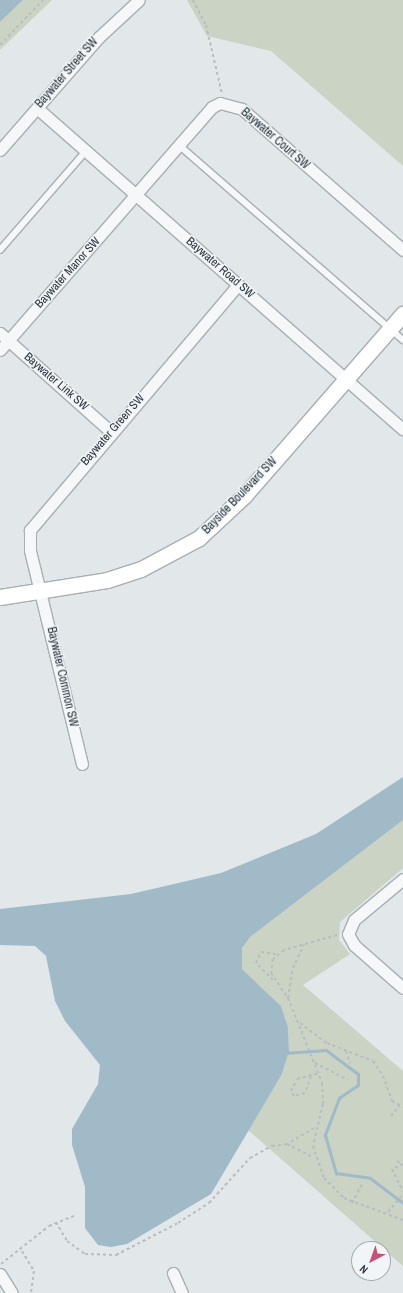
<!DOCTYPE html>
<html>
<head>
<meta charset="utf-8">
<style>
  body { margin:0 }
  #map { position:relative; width:403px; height:1293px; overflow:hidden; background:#e2e7ea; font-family:"Archivo Narrow",sans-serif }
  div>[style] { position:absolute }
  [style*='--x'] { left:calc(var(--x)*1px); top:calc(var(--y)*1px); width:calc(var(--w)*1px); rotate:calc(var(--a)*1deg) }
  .green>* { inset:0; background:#cbd3c4 }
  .water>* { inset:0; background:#a0bac7 }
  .stream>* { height:3px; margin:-1.5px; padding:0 1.5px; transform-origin:1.5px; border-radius:1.5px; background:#a0bac7 }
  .path>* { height:2px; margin-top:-1px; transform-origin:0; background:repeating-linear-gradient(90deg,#b8bdc1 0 3px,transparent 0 6px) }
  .roads { filter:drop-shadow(1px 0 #a7afb4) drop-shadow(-1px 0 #a7afb4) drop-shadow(0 1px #a7afb4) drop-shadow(0 -1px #a7afb4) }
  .lane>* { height:5.5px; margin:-2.75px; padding:0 2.75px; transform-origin:2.75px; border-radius:2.75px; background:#f5f7f8 }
  .street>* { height:11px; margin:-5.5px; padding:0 5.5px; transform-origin:5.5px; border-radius:5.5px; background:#f5f7f8 }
  .secondary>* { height:15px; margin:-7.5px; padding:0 7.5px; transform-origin:7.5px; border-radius:7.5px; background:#fff }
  span { translate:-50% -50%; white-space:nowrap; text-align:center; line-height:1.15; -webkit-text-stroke:3px #f2f5f7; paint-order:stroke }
  .street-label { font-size:12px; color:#2b3741 }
  .north { position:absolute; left:351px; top:1241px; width:40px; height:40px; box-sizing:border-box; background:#f2f5f7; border:1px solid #a2a9ae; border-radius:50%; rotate:221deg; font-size:11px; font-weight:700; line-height:16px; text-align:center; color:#2b3741 }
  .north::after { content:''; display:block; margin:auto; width:14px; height:18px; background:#c65077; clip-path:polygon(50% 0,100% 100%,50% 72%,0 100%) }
</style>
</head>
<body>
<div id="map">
  <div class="green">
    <i style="clip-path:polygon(23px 0,52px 0,0 50px,0 22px)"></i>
    <i style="clip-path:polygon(187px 0,403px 0,403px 166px,271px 51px,207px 36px)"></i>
    <i style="clip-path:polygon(403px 820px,403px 868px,340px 922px,339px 940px,350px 954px,303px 985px,403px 1071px,403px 1266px,248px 1130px,282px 1074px,289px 1051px,288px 1027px,281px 1006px,242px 969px,240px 956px,245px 941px)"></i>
  </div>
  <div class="water">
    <i style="clip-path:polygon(0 0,23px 0,0 22px)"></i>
    <i style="clip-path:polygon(403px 777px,403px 820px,250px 937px,242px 948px,242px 969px,281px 1006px,288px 1027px,289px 1051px,282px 1074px,211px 1194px,127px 1244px,111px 1247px,98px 1245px,85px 1228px,85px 1187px,72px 1145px,72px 1129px,98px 1084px,100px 1065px,65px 1021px,55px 1001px,46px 956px,35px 946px,0 945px,0 909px,131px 894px,221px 873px,316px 834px)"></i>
  </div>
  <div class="stream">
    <i style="--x:284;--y:1053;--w:42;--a:-4.1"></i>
    <i style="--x:326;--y:1050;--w:40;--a:37"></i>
    <i style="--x:358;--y:1074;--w:11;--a:90"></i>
    <i style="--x:358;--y:1085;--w:23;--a:146"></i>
    <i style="--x:339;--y:1098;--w:40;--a:111"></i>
    <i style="--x:325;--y:1135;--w:40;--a:74"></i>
    <i style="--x:336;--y:1173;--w:34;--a:8"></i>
    <i style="--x:370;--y:1178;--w:41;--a:37.1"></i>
  </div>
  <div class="path">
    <i style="--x:193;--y:0;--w:28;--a:63"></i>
    <i style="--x:206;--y:25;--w:71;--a:76.9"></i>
    <i style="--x:0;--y:45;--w:62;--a:-46.3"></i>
    <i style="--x:337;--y:935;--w:55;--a:164.2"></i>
    <i style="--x:284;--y:950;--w:14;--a:141"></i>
    <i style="--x:273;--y:959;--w:14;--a:98"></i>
    <i style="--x:271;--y:973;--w:30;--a:56"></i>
    <i style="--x:288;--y:998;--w:92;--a:68.2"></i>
    <i style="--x:322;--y:1083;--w:21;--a:87"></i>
    <i style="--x:323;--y:1104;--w:43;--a:103.4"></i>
    <i style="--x:313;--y:1146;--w:34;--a:71"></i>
    <i style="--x:324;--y:1178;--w:28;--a:45"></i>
    <i style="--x:344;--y:1198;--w:63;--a:20.4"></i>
    <i style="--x:273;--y:980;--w:24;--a:-135"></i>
    <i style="--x:256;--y:963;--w:12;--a:-66"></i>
    <i style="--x:261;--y:952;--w:15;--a:8"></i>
    <i style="--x:288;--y:998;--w:30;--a:-81"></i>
    <i style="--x:293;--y:968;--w:26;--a:-65"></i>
    <i style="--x:300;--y:1023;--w:34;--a:37"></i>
    <i style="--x:327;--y:1043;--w:49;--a:21.4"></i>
    <i style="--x:373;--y:1061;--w:18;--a:56"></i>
    <i style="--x:383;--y:1076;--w:27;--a:70"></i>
    <i style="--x:392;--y:1101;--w:13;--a:29"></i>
    <i style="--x:346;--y:1051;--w:13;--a:72"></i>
    <i style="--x:315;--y:1063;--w:37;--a:27"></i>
    <i style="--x:311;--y:1076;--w:18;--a:109"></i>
    <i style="--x:305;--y:1093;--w:11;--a:165"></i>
    <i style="--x:294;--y:1096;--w:6;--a:-121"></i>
    <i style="--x:291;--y:1091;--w:13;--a:-63"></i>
    <i style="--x:297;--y:1079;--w:23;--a:-15"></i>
    <i style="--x:391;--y:1116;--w:13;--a:-51"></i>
    <i style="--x:314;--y:1128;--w:31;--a:149"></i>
    <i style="--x:287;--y:1144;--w:30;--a:27"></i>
    <i style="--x:397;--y:1161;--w:6;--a:31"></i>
    <i style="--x:403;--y:1164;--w:12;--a:156"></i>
    <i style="--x:392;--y:1169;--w:25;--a:64"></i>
    <i style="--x:352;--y:1203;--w:21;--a:-62"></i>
    <i style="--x:388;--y:1212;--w:23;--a:-50"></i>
    <i style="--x:56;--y:1222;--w:22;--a:60"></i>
    <i style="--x:67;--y:1241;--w:22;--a:36"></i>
    <i style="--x:85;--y:1254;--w:31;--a:2"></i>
    <i style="--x:116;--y:1255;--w:70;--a:-27.3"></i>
    <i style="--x:178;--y:1223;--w:37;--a:-33"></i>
    <i style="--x:209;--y:1203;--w:61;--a:-47.7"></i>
    <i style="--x:250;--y:1158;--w:25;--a:-29"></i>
    <i style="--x:272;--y:1146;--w:15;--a:-8"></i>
    <i style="--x:22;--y:1251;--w:23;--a:59"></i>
    <i style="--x:34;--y:1271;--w:22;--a:98"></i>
    <i style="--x:1;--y:1264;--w:61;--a:-38.4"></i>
    <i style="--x:49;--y:1226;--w:29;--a:-22"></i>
  </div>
  <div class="roads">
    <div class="lane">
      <i style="--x:179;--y:145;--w:297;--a:41"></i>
      <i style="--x:0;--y:250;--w:131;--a:-49"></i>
    </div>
    <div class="street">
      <i style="--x:37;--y:108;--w:487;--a:41.3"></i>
      <i style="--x:0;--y:150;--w:150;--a:-48.8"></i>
      <i style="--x:99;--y:37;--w:54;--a:-42.8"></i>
      <i style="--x:0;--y:333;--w:149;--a:41.7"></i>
      <i style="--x:0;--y:350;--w:322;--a:-48.9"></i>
      <i style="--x:212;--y:107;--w:9;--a:-27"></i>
      <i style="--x:220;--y:103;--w:23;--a:15"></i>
      <i style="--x:242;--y:109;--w:214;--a:41.2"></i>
      <i style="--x:82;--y:764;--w:220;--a:-103.7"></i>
      <i style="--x:30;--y:550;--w:20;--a:-90"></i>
      <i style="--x:30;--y:530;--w:321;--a:-49.7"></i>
      <i style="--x:403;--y:879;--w:64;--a:140.1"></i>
      <i style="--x:354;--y:920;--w:15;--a:113"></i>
      <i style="--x:348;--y:934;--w:13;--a:61"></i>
      <i style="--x:354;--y:945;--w:65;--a:41.3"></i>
      <i style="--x:173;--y:1273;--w:22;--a:66"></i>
      <i style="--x:0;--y:1274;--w:22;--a:58"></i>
    </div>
    <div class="secondary">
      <i style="--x:0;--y:597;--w:108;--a:-9"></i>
      <i style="--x:107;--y:580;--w:36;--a:-18"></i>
      <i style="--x:141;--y:569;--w:66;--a:-28.1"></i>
      <i style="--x:199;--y:538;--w:62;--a:-43"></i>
      <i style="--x:244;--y:496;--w:242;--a:-48.9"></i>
    </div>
  </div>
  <div class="street-label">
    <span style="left:67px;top:73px;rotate:-49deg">Baywater Street SW</span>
    <span style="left:275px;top:139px;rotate:41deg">Baywater Court SW</span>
    <span style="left:220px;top:268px;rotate:41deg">Baywater Road SW</span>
    <span style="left:68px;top:273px;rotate:-48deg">Baywater Manor SW</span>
    <span style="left:56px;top:382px;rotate:41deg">Baywater Link SW</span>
    <span style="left:113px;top:430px;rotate:-49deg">Baywater Green SW</span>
    <span style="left:240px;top:496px;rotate:-46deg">Bayside Boulevard SW</span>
    <span style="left:62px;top:677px;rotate:77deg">Baywater Common SW</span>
  </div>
  <div class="north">N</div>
</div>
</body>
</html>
